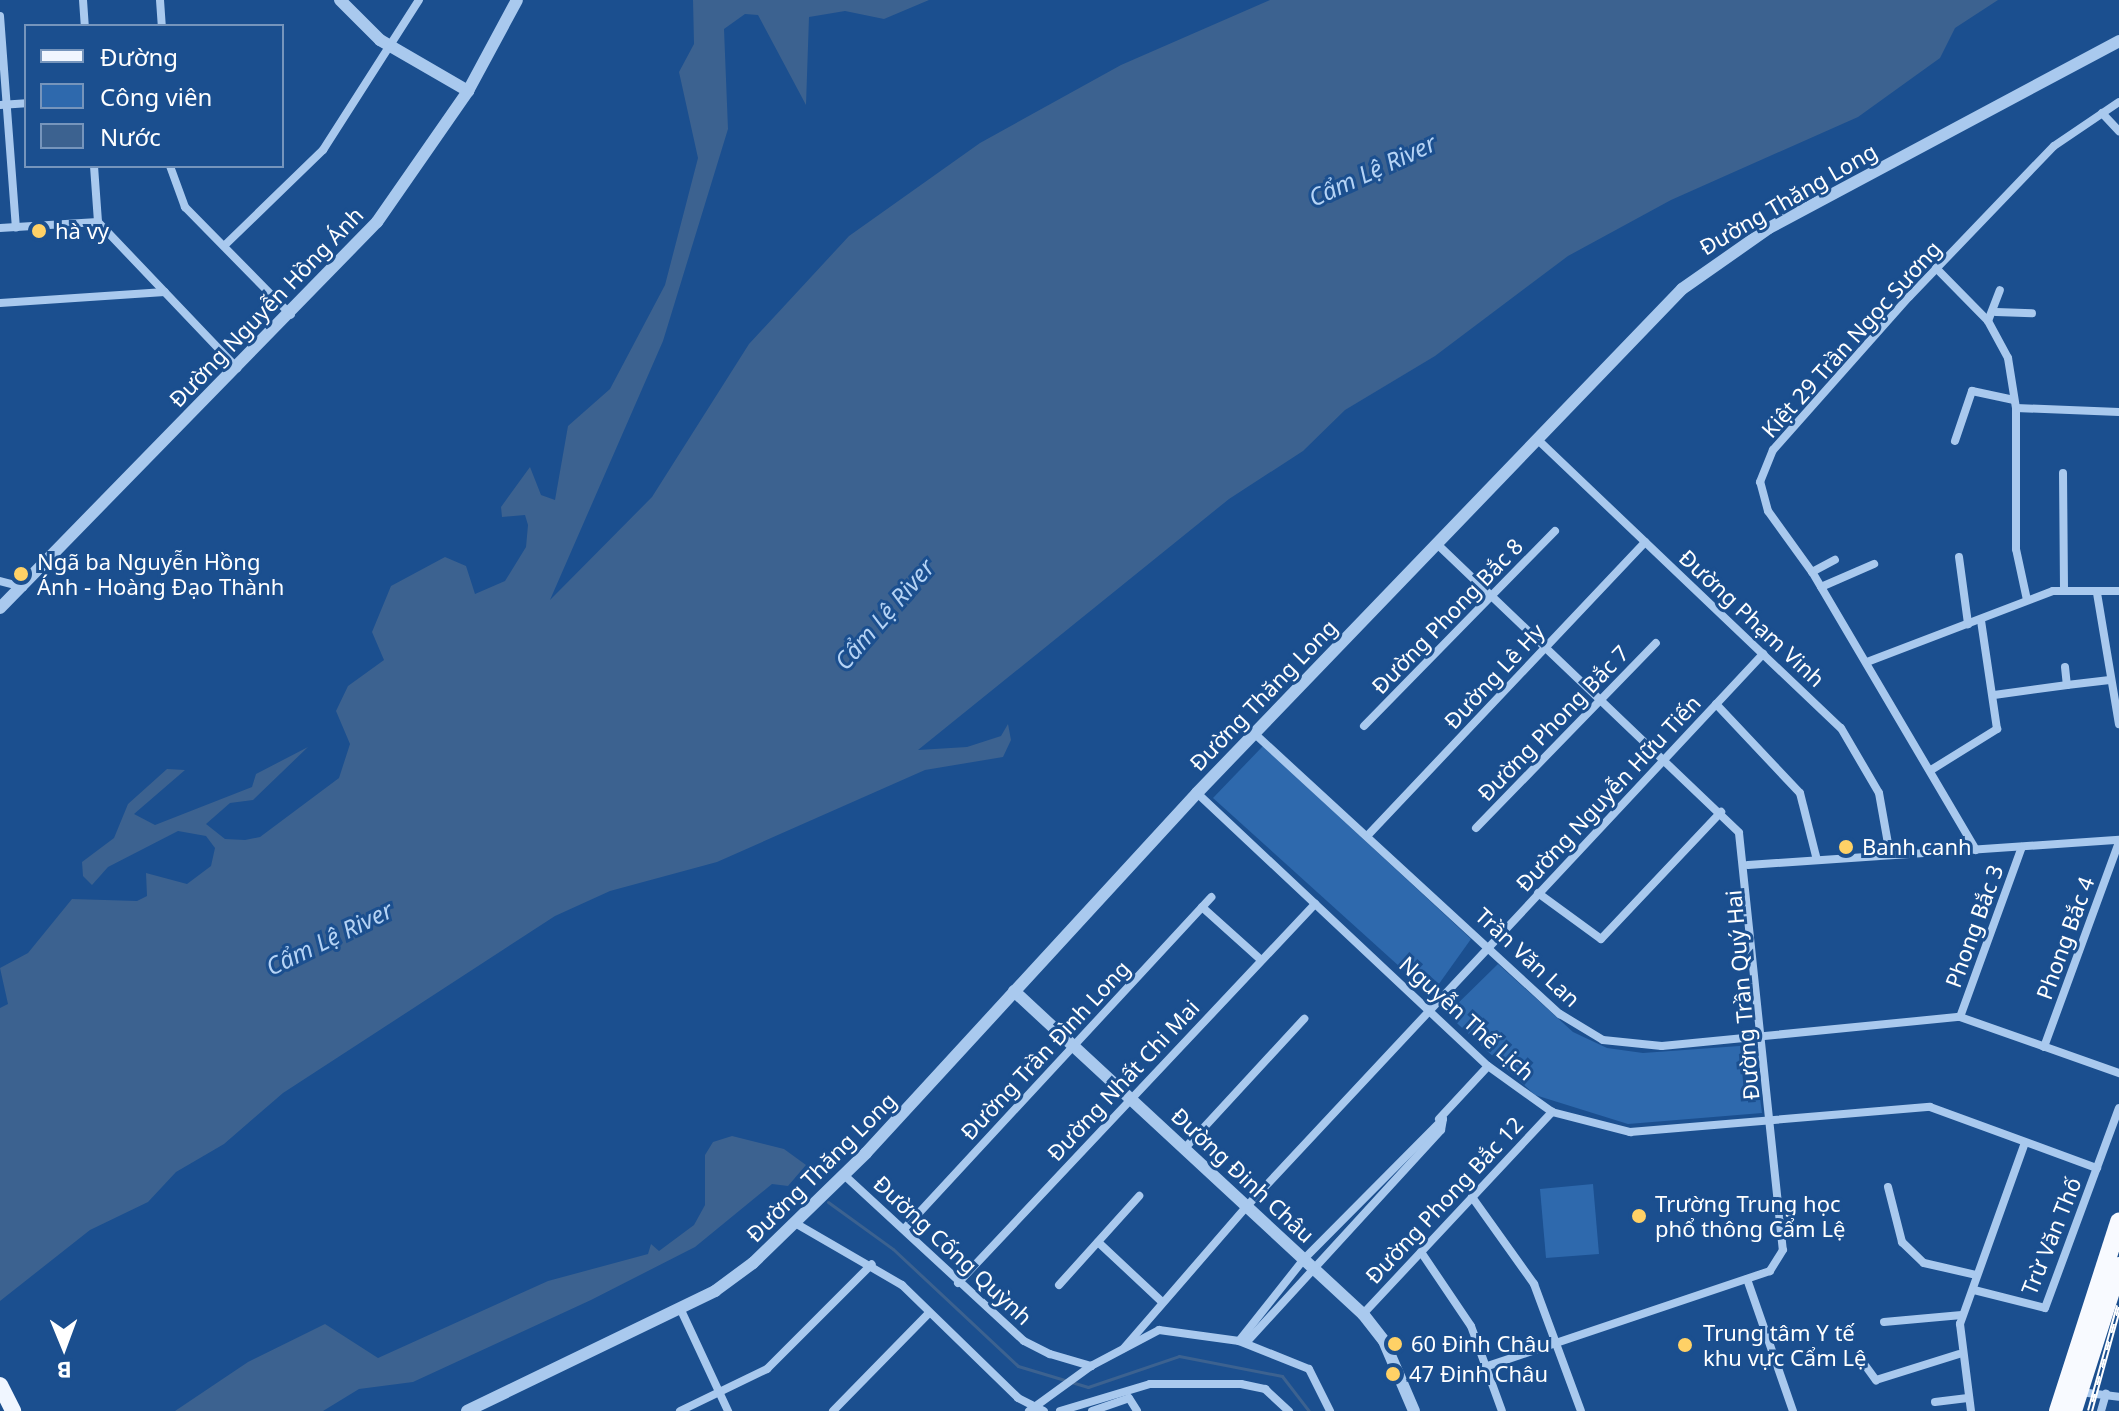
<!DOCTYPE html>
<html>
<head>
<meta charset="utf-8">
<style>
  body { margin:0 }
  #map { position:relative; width:2119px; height:1411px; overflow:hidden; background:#1b4f8f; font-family:"Noto Sans",sans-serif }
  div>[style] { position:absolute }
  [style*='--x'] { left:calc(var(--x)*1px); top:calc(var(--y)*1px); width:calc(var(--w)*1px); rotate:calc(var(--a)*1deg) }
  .green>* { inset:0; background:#2e69ad }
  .water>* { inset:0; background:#3c6290 }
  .stream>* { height:3px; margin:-1.5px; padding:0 1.5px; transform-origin:1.5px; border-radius:1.5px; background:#3c6290 }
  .minor>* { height:8px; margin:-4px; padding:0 4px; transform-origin:4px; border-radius:4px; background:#a9c9ee }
  .tertiary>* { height:12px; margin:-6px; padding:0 6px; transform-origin:6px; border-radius:6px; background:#a9c9ee }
  .primary>* { height:16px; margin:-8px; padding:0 8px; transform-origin:8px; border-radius:8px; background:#f0f6ff }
  .trunk>* { height:18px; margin:-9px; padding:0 9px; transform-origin:9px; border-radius:9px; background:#f8faff }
  .rail>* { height:6px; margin-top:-3px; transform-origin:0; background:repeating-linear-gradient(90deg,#1b4f8f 0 9px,#fff 0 18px); box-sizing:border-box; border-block:2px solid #fff }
  .dots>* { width:22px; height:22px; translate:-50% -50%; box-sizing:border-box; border:4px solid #1b4f8f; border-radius:50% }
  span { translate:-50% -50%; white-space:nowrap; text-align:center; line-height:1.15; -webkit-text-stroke:6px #1b4f8f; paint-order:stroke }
  .street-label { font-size:22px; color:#fff }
  .poi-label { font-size:22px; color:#fff }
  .left { translate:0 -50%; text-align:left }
  .water-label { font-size:24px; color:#b5d3f5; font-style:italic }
  .legend { position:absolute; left:24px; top:24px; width:260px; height:144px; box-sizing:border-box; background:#1b4f8f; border:2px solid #7695bc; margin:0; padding:10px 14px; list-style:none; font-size:24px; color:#fff }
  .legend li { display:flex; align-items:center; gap:16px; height:40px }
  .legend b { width:40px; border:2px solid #7695bc }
  .north { position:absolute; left:24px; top:1307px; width:80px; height:80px; -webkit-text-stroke:6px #1b4f8f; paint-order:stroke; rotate:179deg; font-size:22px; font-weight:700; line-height:32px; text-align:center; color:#fff }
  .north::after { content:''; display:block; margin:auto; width:28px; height:36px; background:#fff; clip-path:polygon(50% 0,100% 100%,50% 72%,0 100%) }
</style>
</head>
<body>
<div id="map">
  <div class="green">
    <i style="clip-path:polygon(1263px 746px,1471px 939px,1431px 995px,1213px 798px)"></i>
    <i style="clip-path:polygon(1498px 964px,1573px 1032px,1607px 1048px,1643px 1053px,1753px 1045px,1762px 1113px,1628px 1124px,1535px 1095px,1447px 1014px)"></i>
    <i style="clip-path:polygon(1593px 1184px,1599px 1254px,1546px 1258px,1540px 1189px)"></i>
  </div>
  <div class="water">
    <i style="clip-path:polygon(693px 0,929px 0,884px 19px,845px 11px,809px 17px,806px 105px,758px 15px,745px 14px,724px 29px,728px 129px,663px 341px,550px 600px,652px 497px,749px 344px,849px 236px,980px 143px,1121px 65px,1270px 0,1998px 0,1955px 28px,1940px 58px,1858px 117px,1671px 200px,1568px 256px,1435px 356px,1345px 410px,1303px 451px,1229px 499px,918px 750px,967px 747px,1001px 736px,1008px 724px,1011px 740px,1003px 757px,925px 770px,717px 862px,610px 891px,555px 916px,283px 1093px,224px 1144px,176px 1172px,148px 1202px,90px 1230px,0 1301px,0 1008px,8px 1004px,0 968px,28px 953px,72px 899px,137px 901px,147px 896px,146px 873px,187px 884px,211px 866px,215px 848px,206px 836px,178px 831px,108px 867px,92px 885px,83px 876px,82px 862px,114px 838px,128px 804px,167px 769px,185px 770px,134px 814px,155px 825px,252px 787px,256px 774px,308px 747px,253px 800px,230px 803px,206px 824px,225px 839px,245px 840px,260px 837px,339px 778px,350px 744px,336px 711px,348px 686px,384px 660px,372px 632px,391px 586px,445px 557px,466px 566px,475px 594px,505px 581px,526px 547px,528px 525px,525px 515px,502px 517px,501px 507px,530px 467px,541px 495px,555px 500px,568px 426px,610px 389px,665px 285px,698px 158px,679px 72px,694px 44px)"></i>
    <i style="clip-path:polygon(732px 1136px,784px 1149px,806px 1165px,788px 1186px,772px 1184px,695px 1247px,591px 1300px,413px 1382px,359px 1389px,323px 1411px,175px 1411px,248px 1362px,325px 1324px,378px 1358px,548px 1281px,648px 1254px,651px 1244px,659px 1251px,694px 1225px,705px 1205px,705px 1155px,713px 1142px)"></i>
  </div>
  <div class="stream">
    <i style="--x:828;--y:1202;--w:80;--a:35.9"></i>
    <i style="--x:893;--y:1249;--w:171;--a:43.1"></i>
    <i style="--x:1018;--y:1366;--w:73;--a:16.7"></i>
    <i style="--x:1088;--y:1387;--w:96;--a:-18.8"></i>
    <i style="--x:1179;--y:1356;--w:105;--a:11"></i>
    <i style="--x:1282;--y:1376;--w:44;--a:52.4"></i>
  </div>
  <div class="minor">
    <i style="--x:83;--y:0;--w:26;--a:86"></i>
    <i style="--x:160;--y:0;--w:26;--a:86"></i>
    <i style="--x:0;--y:16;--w:212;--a:85.7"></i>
    <i style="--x:0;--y:105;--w:26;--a:-4"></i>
    <i style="--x:2102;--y:113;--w:25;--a:47"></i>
    <i style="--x:94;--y:166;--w:56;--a:85.9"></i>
    <i style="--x:98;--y:222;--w:202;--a:46.4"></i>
    <i style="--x:170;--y:166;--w:44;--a:69.9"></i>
    <i style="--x:185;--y:207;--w:151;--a:45.5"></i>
    <i style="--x:0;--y:228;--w:98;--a:-3.5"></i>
    <i style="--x:224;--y:246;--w:138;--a:-44.1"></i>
    <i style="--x:323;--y:150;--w:178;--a:-57.4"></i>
    <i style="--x:1936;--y:268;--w:74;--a:45.5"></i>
    <i style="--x:1988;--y:321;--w:42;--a:61.6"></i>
    <i style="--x:2008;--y:358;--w:51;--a:80.9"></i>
    <i style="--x:2016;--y:408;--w:141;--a:90"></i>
    <i style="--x:2016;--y:549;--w:52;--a:77.8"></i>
    <i style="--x:0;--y:303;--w:165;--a:-3.8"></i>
    <i style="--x:1996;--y:312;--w:36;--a:2"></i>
    <i style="--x:1988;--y:321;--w:33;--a:-69"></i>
    <i style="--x:2016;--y:408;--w:103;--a:2.2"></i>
    <i style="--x:1537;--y:439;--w:419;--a:43.6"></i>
    <i style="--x:1841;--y:728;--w:75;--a:59.7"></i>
    <i style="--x:1879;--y:793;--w:63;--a:79.9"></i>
    <i style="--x:1955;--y:441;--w:53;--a:-71.2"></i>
    <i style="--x:1972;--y:391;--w:43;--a:12.1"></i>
    <i style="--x:2063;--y:473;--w:117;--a:89.5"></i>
    <i style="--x:1436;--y:543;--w:419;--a:43.7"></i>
    <i style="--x:1739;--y:833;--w:419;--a:84"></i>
    <i style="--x:1783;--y:1250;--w:25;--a:122"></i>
    <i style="--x:1770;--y:1271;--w:299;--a:161.4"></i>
    <i style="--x:1959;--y:557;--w:68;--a:82.3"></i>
    <i style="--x:1812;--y:572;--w:26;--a:-28"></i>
    <i style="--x:0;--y:581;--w:24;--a:15"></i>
    <i style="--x:1821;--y:587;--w:58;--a:-23.5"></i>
    <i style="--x:2097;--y:593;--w:133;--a:80.5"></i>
    <i style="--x:1867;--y:662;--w:199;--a:-20.9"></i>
    <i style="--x:2053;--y:591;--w:66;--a:0"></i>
    <i style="--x:2065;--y:667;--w:18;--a:84"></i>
    <i style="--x:2067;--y:685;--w:43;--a:-6.6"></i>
    <i style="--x:1994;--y:695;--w:74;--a:-7.8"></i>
    <i style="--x:1716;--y:704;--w:122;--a:46.7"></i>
    <i style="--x:1800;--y:793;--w:69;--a:75.8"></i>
    <i style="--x:1364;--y:726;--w:273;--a:-45.6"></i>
    <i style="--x:1255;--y:734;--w:414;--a:42.6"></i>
    <i style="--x:1560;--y:1014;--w:50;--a:31.2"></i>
    <i style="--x:1603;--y:1040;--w:59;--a:5.8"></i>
    <i style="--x:1662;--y:1046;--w:299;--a:-5.6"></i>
    <i style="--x:1960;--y:1017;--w:169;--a:19.4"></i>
    <i style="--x:1931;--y:770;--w:78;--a:-31.8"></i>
    <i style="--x:1997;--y:729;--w:110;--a:-98.4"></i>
    <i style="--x:1197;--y:793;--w:399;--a:43.2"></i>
    <i style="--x:1488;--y:1066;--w:79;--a:35.7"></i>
    <i style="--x:1552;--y:1112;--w:81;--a:14.4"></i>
    <i style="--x:1630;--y:1132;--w:301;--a:-4.8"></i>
    <i style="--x:1930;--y:1107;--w:178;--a:20.1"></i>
    <i style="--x:1476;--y:828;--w:258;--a:-45.8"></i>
    <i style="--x:1369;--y:834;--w:402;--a:-46.6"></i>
    <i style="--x:1976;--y:850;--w:323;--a:-120.5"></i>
    <i style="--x:1812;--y:572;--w:75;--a:-125.8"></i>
    <i style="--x:1768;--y:511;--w:30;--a:-105"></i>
    <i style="--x:1760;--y:482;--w:35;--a:-68"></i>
    <i style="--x:1773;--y:450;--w:205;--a:-48.4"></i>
    <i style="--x:1909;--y:297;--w:209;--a:-46.2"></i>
    <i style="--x:2054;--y:146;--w:78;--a:-34.1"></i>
    <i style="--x:1748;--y:865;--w:372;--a:-3.9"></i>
    <i style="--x:1538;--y:893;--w:78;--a:36.1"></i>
    <i style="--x:1601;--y:939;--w:175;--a:-46.6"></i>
    <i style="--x:1202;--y:907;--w:79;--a:41.9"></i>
    <i style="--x:1960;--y:1017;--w:181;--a:-70"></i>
    <i style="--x:2044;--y:1047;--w:218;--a:-69.9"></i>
    <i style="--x:1439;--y:1119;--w:72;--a:-47.2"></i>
    <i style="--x:1185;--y:1148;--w:176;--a:-47.3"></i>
    <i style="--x:843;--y:1174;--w:246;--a:42.7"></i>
    <i style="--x:1024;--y:1341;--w:29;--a:27"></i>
    <i style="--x:1050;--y:1354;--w:43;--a:16.3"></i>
    <i style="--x:1091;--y:1366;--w:77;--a:-27.9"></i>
    <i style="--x:1159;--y:1330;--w:81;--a:7.8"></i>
    <i style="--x:1239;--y:1341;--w:75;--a:21.8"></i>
    <i style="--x:1309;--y:1369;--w:47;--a:63.4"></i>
    <i style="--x:1888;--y:1187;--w:57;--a:75.7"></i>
    <i style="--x:1902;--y:1242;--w:30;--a:44"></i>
    <i style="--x:1924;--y:1263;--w:53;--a:13"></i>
    <i style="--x:1472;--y:1197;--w:107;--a:54.5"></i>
    <i style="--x:1534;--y:1284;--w:135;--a:69.7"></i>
    <i style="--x:795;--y:1223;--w:124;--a:30.1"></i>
    <i style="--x:902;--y:1285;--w:162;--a:44.2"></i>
    <i style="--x:1018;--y:1398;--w:29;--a:27"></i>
    <i style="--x:905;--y:1228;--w:451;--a:-47.2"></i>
    <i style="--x:1098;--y:1242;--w:86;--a:43.1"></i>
    <i style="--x:1421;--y:1252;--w:89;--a:56"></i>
    <i style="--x:1471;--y:1326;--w:90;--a:70"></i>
    <i style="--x:1747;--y:1279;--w:140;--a:70.8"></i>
    <i style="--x:958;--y:1283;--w:521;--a:-46.71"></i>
    <i style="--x:1059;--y:1285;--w:120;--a:-48"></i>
    <i style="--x:1974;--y:1290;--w:73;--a:14.2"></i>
    <i style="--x:2045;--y:1308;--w:213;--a:-69.7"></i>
    <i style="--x:680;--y:1308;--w:114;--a:65"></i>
    <i style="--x:1363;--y:1314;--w:277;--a:-46.9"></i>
    <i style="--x:1884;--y:1322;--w:78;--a:-5.1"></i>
    <i style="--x:1239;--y:1341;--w:105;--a:-51.6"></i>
    <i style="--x:1304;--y:1259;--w:197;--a:-45.2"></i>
    <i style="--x:1443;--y:1119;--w:11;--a:100"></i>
    <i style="--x:1441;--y:1130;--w:289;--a:132.5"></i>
    <i style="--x:1124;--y:1348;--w:188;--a:-49.1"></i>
    <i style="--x:1247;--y:1206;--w:756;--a:-46.93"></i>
    <i style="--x:1862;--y:1361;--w:24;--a:54"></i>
    <i style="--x:1876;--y:1380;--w:87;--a:-17.4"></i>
    <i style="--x:2080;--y:1392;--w:39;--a:7"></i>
    <i style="--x:1935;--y:1402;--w:33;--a:-7"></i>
    <i style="--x:680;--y:1411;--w:97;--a:-25.8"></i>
    <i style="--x:767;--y:1369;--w:148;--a:-45"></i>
    <i style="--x:833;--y:1411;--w:137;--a:-45.6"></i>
    <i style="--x:1029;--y:1411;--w:77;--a:-36"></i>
    <i style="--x:1060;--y:1411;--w:94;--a:-16.7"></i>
    <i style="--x:1150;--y:1384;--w:91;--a:0"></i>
    <i style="--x:1241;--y:1384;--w:25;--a:12"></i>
    <i style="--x:1265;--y:1389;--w:33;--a:43"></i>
    <i style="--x:1092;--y:1411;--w:39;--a:-19"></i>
    <i style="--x:1129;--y:1398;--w:15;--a:58"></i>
    <i style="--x:1971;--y:1411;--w:88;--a:-97.2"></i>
    <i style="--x:1960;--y:1324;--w:193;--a:-70.3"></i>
    <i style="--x:2101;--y:1411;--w:18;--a:-74"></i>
  </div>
  <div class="tertiary">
    <i style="--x:340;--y:0;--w:57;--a:45"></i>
    <i style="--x:380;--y:40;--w:102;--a:30.1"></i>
    <i style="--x:0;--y:608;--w:540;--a:-45.68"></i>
    <i style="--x:377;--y:222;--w:160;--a:-55.2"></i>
    <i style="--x:468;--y:91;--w:103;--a:-61.7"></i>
    <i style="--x:1014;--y:991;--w:476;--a:42.8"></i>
    <i style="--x:1363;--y:1314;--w:34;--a:52"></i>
    <i style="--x:1384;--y:1341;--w:76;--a:66.8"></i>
    <i style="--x:467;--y:1411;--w:276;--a:-25.8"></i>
    <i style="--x:715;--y:1291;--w:47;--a:-36.4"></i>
    <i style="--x:753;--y:1263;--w:158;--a:-44.2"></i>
    <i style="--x:866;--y:1153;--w:489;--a:-47.4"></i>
    <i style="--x:1197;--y:793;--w:699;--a:-46.1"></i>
    <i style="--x:1682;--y:289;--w:106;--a:-35"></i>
    <i style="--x:1769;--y:228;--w:397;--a:-28.1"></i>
  </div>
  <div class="primary">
    <i style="--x:0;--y:1385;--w:29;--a:63"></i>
  </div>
  <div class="trunk">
    <i style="--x:2058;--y:1411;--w:199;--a:-72.1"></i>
    <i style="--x:2073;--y:1411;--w:152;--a:-72.4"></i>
  </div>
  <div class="rail">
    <i style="--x:2090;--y:1411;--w:109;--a:-74.6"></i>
  </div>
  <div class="dots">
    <i style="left:39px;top:231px;background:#ffd166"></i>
    <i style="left:21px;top:574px;background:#ffd166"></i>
    <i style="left:1846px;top:847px;background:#ffd166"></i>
    <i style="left:1639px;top:1216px;background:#ffd166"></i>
    <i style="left:1395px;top:1344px;background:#ffd166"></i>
    <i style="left:1685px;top:1345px;background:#ffd166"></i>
    <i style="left:1393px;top:1374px;background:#ffd166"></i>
  </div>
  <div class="street-label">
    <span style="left:1788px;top:199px;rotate:-30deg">Đường Thăng Long</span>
    <span style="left:266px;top:307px;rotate:-46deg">Đường Nguyễn Hồng Ánh</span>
    <span style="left:1851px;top:339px;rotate:-48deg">Kiệt 29 Trần Ngọc Sương</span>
    <span style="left:1447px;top:616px;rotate:-46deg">Đường Phong Bắc 8</span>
    <span style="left:1752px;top:618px;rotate:43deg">Đường Phạm Vinh</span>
    <span style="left:1494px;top:676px;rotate:-47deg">Đường Lê Hy</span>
    <span style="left:1263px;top:695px;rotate:-46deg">Đường Thăng Long</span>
    <span style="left:1553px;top:723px;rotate:-46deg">Đường Phong Bắc 7</span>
    <span style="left:1608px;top:793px;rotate:-47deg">Đường Nguyễn Hữu Tiến</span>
    <span style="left:1974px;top:926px;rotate:-70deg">Phong Bắc 3</span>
    <span style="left:2065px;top:938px;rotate:-70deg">Phong Bắc 4</span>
    <span style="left:1528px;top:957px;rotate:43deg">Trần Văn Lan</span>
    <span style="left:1742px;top:995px;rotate:-95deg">Đường Trần Quý Hai</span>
    <span style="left:1467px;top:1018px;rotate:42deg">Nguyễn Thế Lịch</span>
    <span style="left:1045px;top:1050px;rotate:-47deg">Đường Trần Đình Long</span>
    <span style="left:1123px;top:1080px;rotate:-47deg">Đường Nhất Chi Mai</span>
    <span style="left:821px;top:1167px;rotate:-45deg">Đường Thăng Long</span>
    <span style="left:1243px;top:1175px;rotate:43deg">Đường Đinh Châu</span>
    <span style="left:1444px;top:1200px;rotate:-47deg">Đường Phong Bắc 12</span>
    <span style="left:2051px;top:1236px;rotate:-68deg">Trừ Văn Thố</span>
    <span style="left:953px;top:1250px;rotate:43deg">Đường Cống Quỳnh</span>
  </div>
  <div class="poi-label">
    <span class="left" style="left:55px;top:231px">hà vy</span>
    <span class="left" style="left:37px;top:574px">Ngã ba Nguyễn Hồng<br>Ánh - Hoàng Đạo Thành</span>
    <span class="left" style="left:1862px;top:847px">Banh canh</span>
    <span class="left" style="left:1655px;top:1216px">Trường Trung học<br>phổ thông Cẩm Lệ</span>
    <span class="left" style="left:1703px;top:1345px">Trung tâm Y tế<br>khu vực Cẩm Lệ</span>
    <span class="left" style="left:1411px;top:1344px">60 Đinh Châu</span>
    <span class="left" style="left:1409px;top:1374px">47 Đinh Châu</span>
  </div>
  <div class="water-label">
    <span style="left:1372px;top:170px;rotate:-25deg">Cẩm Lệ River</span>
    <span style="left:884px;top:614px;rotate:-49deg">Cẩm Lệ River</span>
    <span style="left:329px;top:938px;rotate:-26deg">Cẩm Lệ River</span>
  </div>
  <ul class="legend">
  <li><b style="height:10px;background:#f0f6ff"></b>Đường</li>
  <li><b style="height:22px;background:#2e69ad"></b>Công viên</li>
  <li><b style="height:22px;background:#3c6290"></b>Nước</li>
  </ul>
  <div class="north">B</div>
</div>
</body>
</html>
